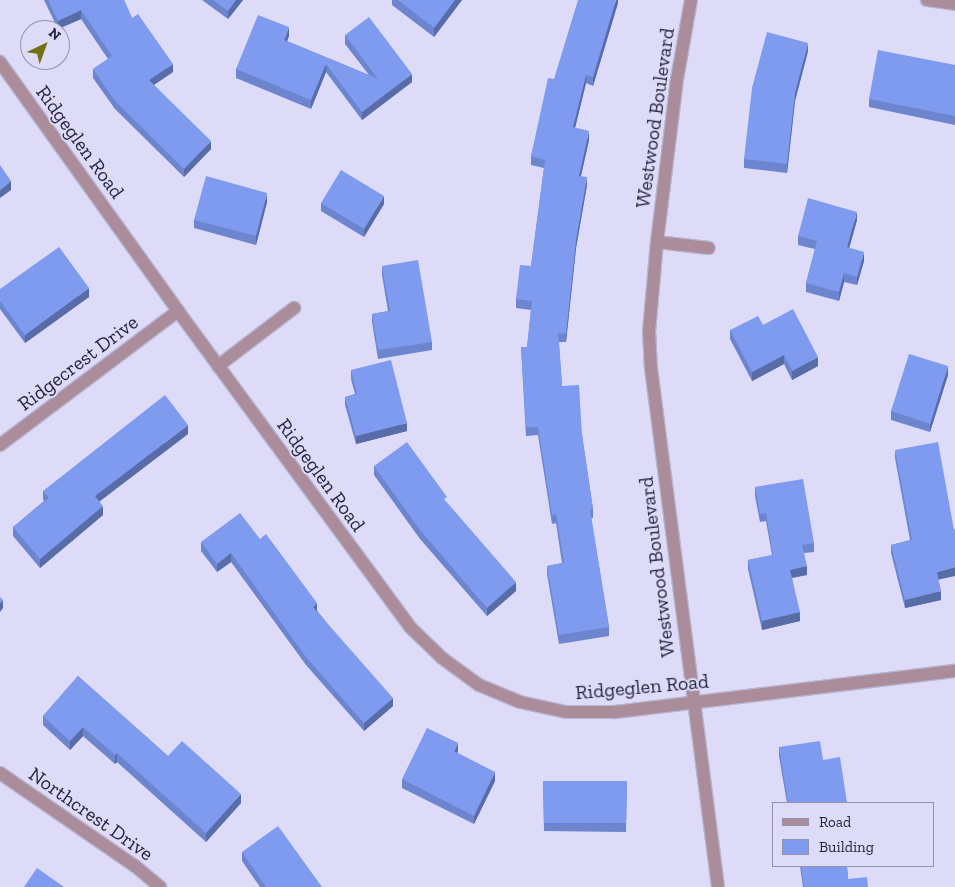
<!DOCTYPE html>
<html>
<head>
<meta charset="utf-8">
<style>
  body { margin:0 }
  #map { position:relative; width:955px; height:887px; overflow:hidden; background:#dddbf7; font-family:"Zilla Slab",serif }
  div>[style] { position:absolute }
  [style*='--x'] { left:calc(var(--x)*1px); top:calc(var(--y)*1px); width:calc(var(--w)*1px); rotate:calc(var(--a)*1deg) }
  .roads { filter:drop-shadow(1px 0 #b9b6d2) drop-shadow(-1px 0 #b9b6d2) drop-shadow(0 1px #b9b6d2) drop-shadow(0 -1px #b9b6d2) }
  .minor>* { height:12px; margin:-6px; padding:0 6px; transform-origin:6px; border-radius:6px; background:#ab8c9a }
  .wall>* { inset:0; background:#6c85ce }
  .shaded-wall>* { inset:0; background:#586ca8 }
  .building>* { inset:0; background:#7e9bf0 }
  span { translate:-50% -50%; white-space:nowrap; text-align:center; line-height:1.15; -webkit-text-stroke:4px #dddbf7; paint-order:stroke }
  .street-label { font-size:20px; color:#27243e }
  .legend { position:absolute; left:772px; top:802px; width:162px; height:65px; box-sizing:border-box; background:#dddbf7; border:1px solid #9492ad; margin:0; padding:6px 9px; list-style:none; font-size:15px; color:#27243e }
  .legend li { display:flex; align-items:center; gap:10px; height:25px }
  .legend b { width:25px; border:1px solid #9492ad }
  .north { position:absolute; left:20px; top:20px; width:50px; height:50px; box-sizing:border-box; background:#dddbf7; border:1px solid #9492ad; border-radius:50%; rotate:42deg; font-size:14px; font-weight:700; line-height:20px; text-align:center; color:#27243e }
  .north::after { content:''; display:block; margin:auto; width:18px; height:22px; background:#727114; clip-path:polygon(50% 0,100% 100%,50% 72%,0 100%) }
</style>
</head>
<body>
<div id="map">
  <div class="roads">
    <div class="minor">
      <i style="--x:691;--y:0;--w:80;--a:100"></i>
      <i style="--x:677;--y:79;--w:164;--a:97"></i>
      <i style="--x:657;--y:242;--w:89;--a:95.1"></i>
      <i style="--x:649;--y:331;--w:37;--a:87"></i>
      <i style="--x:651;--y:368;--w:523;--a:82.64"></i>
      <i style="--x:927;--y:0;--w:28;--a:8"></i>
      <i style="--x:0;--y:62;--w:306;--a:54.4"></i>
      <i style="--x:178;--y:311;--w:392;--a:53.7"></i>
      <i style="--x:410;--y:627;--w:45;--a:44.1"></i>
      <i style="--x:442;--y:658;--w:46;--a:36.1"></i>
      <i style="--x:479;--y:685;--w:44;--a:22.5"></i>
      <i style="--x:520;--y:702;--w:47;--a:12.3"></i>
      <i style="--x:566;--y:712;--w:49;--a:0"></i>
      <i style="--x:615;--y:712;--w:342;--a:-6.9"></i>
      <i style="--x:657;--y:242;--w:52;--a:6.6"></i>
      <i style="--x:218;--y:366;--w:96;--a:-37.3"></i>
      <i style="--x:0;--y:445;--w:223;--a:-37"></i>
      <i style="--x:0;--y:773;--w:164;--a:34.6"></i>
      <i style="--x:135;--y:866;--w:33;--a:40"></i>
    </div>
  </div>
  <div class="wall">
    <i style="clip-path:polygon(44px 0,124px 0,132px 18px,173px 72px,154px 85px,211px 149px,184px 177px,115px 109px,93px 78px,93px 69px,108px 59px,81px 19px,58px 29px)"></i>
    <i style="clip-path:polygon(202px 0,243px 0,228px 19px)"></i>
    <i style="clip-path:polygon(392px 0,462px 0,434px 37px,392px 5px)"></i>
    <i style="clip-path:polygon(618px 0,618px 3px,593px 86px,586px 83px,575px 128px,589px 140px,581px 176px,587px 185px,576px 248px,566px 342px,559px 342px,562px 386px,582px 435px,593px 509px,593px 518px,591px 518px,609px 627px,609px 636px,559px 644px,547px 574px,547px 566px,562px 563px,556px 523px,552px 524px,538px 435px,526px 436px,521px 347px,527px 347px,531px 310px,516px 308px,516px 299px,531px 266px,544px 168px,531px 165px,531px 156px,554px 79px)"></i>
    <i style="clip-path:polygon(345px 35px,412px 82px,362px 120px,326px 72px,311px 109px,236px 78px,236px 69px,289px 36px,287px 41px,369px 75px,345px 44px)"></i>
    <i style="clip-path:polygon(808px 51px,795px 101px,787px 173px,744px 168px,744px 159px)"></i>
    <i style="clip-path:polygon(955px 65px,955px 125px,869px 107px,869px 99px)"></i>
    <i style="clip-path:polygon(267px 202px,256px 245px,194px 228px,194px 220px)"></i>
    <i style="clip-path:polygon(321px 203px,384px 204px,364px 237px,321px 211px)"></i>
    <i style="clip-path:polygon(857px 220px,849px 248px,864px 261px,857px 285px,844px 282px,839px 301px,806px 292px,806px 283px,815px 249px,798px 245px,798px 236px)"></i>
    <i style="clip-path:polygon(382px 266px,432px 342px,432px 350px,378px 359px,372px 322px,372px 314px,388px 311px,382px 275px)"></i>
    <i style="clip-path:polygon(0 289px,89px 297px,25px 343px,0 309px)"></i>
    <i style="clip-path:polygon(763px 325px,818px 366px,792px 380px,784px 364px,752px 381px,730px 339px,730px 330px)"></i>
    <i style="clip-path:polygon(351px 370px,407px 431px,356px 444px,345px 405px,345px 397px,355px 394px,351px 379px)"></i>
    <i style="clip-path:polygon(948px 375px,930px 432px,891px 420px,891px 411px)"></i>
    <i style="clip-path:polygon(188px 434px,99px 501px,103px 515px,40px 568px,13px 536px,13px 527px,44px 501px,43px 499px,43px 491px)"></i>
    <i style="clip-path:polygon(895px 450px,941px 600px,905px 608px,891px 553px,891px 545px,910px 540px,895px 458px)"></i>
    <i style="clip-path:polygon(374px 466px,447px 503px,516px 591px,487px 616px,420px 539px,374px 475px)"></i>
    <i style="clip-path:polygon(755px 487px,814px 543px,814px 552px,804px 553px,807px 575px,792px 578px,800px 621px,762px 630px,748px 569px,748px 560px,772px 555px,766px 521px,760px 522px,755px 496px)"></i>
    <i style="clip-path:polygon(260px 539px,393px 706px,364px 731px,306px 665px,231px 562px,217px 572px,201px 551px,201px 542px)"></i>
    <i style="clip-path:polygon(78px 676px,168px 756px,241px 803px,206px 842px,117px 762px,115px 764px,83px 736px,70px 750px,43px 725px,43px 716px)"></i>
    <i style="clip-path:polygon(779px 747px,823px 760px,847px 803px,787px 803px,779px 756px)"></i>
    <i style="clip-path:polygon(458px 752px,457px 753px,495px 781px,474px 824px,402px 788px,402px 779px)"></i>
    <i style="clip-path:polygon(543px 781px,627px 781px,626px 832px,544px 831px)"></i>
    <i style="clip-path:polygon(242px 852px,322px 887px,260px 887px,242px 861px)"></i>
    <i style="clip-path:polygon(800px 866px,847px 866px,848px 879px,868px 887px,803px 887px)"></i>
  </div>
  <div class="shaded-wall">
    <i style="clip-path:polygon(236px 0,243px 0,228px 19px,228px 11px)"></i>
    <i style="clip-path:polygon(455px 0,462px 0,434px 37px,434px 28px)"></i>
    <i style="clip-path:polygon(616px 0,618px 0,618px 3px,593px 86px,593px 77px)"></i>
    <i style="clip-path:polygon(81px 10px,81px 19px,58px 29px,58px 21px)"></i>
    <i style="clip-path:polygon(289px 27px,289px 36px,284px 49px,284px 40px)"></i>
    <i style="clip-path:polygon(808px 43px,808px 51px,795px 101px,787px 173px,787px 164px,795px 93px)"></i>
    <i style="clip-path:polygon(173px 64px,173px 72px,149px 88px,149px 80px)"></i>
    <i style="clip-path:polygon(326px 64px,326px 72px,311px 109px,311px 100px)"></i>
    <i style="clip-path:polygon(412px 74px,412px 82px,362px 120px,362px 112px)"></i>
    <i style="clip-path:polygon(586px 75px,586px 83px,573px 136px,573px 127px)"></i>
    <i style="clip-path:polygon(589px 131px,589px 140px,579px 184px,579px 176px)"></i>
    <i style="clip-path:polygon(211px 141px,211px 149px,184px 177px,184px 169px)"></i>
    <i style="clip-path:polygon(587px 177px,587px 185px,576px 248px,566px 342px,566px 334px,576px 240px)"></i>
    <i style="clip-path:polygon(11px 181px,11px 190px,0 198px,0 190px)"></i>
    <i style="clip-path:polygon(267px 193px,267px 202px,256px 245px,256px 236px)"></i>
    <i style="clip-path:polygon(384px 196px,384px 204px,364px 237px,364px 229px)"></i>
    <i style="clip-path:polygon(857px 212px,857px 220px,847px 256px,847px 247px)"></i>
    <i style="clip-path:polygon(864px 252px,864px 261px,857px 285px,857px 277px)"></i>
    <i style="clip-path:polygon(844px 273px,844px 282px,839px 301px,839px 292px)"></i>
    <i style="clip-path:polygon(89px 288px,89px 297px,25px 343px,25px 335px)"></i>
    <i style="clip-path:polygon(784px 355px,784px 364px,752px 381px,752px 372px)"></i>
    <i style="clip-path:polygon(818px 357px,818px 366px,792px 380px,792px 371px)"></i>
    <i style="clip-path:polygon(948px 366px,948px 375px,930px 432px,930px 424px)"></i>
    <i style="clip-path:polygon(407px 423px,407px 431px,356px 444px,356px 436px)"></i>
    <i style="clip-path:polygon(188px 425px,188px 434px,95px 505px,95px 496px)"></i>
    <i style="clip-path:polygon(103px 506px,103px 515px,40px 568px,40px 559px)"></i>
    <i style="clip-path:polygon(231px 553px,231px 562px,217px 572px,217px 564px)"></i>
    <i style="clip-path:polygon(807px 566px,807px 575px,790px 578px,790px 570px)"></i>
    <i style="clip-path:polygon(955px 567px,955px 576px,937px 580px,937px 572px)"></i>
    <i style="clip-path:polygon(516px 582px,516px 591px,487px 616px,487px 608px)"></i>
    <i style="clip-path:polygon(941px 591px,941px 600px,905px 608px,905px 600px)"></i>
    <i style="clip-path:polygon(3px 600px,3px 608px,0 612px,0 603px)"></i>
    <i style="clip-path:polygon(317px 603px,317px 612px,313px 607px)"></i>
    <i style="clip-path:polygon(800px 612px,800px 621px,762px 630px,762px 621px)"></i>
    <i style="clip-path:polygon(393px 698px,393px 706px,364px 731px,364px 723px)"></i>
    <i style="clip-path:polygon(83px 727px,83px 736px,70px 750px,70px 741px)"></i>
    <i style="clip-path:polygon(458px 743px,458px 752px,454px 760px,454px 751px)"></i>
    <i style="clip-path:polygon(117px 753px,117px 762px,115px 764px,115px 755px)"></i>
    <i style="clip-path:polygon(495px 772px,495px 781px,474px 824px,474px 816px)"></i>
    <i style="clip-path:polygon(241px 794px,241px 803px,206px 842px,206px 833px)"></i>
  </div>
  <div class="building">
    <i style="clip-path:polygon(48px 0,124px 0,132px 18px,138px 14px,173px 64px,149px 80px,211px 141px,184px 169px,115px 101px,93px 69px,112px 56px,81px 10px,58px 21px)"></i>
    <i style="clip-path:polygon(213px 0,236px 0,228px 11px)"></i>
    <i style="clip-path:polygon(398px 0,455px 0,434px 28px)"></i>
    <i style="clip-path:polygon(578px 0,616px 0,593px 77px,586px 75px,573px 127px,589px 131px,579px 176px,587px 177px,576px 240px,566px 334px,558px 333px,562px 386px,579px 385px,582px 435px,593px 509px,590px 509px,609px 627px,559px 635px,547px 566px,564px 563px,556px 514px,552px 515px,538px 427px,526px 427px,521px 347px,527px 347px,532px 301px,516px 299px,520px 265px,531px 266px,545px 160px,531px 156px,548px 78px,554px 79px)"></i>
    <i style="clip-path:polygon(258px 15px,289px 27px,284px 40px,378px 79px,345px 35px,369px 17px,412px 74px,362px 112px,326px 64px,311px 100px,236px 69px)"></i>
    <i style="clip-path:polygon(767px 32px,808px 43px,795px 93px,787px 164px,744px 159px,752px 88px)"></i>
    <i style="clip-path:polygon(878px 50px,955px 65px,955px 116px,869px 99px)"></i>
    <i style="clip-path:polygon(0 165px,11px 181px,0 190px)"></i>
    <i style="clip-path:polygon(341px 170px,384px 196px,364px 229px,321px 203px)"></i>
    <i style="clip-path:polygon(206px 176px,267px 193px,256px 236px,194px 220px)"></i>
    <i style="clip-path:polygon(808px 198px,857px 212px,847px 247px,864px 252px,857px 277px,844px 273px,839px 292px,806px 283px,817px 241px,798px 236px)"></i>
    <i style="clip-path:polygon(59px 247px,89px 288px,25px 335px,0 301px,0 289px)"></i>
    <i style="clip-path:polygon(418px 260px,432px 342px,378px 350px,372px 314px,390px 311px,382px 266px)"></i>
    <i style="clip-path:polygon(793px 309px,818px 357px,792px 371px,784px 355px,752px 372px,730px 330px,758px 316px,763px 325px)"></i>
    <i style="clip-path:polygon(909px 354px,948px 366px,930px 424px,891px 411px)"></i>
    <i style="clip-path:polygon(391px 360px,407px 423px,356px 436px,345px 397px,357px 394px,351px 370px)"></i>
    <i style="clip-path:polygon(165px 395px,188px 425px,95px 496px,103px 506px,40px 559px,13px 527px,49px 498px,43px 491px)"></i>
    <i style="clip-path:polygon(407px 442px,447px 497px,444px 499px,516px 582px,487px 608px,420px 530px,374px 466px)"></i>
    <i style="clip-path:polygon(938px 442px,954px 530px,955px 529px,955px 567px,937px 572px,941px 591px,905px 600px,891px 545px,912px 540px,895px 450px)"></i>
    <i style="clip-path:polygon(803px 479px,814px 543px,802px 545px,807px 566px,790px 570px,800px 612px,762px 621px,748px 560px,773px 555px,766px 513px,760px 514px,755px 487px)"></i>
    <i style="clip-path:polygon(240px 513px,260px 539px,266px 534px,317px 603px,313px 607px,393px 698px,364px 723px,306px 657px,231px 553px,217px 564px,201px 542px)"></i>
    <i style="clip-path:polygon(0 597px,3px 600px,0 603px)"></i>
    <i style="clip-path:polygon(78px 676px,168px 756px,182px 741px,241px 794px,206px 833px,117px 753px,115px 755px,83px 727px,70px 741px,43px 716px)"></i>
    <i style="clip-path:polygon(427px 728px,458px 743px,454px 751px,495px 772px,474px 816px,402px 779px)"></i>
    <i style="clip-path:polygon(820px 741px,823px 760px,840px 757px,847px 803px,788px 803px,779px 747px)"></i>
    <i style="clip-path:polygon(543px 781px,627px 781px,626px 823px,544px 823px)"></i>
    <i style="clip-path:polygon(278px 826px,322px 887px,266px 887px,242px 852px)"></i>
    <i style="clip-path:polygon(801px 866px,847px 866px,848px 879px,867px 877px,868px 887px,804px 887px)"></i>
    <i style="clip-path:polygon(37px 868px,64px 887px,24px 887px)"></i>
  </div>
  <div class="street-label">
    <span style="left:655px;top:118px;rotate:-82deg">Westwood Boulevard</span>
    <span style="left:80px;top:142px;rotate:54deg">Ridgeglen Road</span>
    <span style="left:78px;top:363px;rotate:-37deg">Ridgecrest Drive</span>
    <span style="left:321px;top:475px;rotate:54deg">Ridgeglen Road</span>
    <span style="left:657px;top:567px;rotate:-97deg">Westwood Boulevard</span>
    <span style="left:642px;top:687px;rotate:-5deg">Ridgeglen Road</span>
    <span style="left:91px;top:814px;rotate:35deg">Northcrest Drive</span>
  </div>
  <ul class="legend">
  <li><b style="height:6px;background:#ab8c9a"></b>Road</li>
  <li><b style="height:14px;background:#7e9bf0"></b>Building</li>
  </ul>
  <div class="north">N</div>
</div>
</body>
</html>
